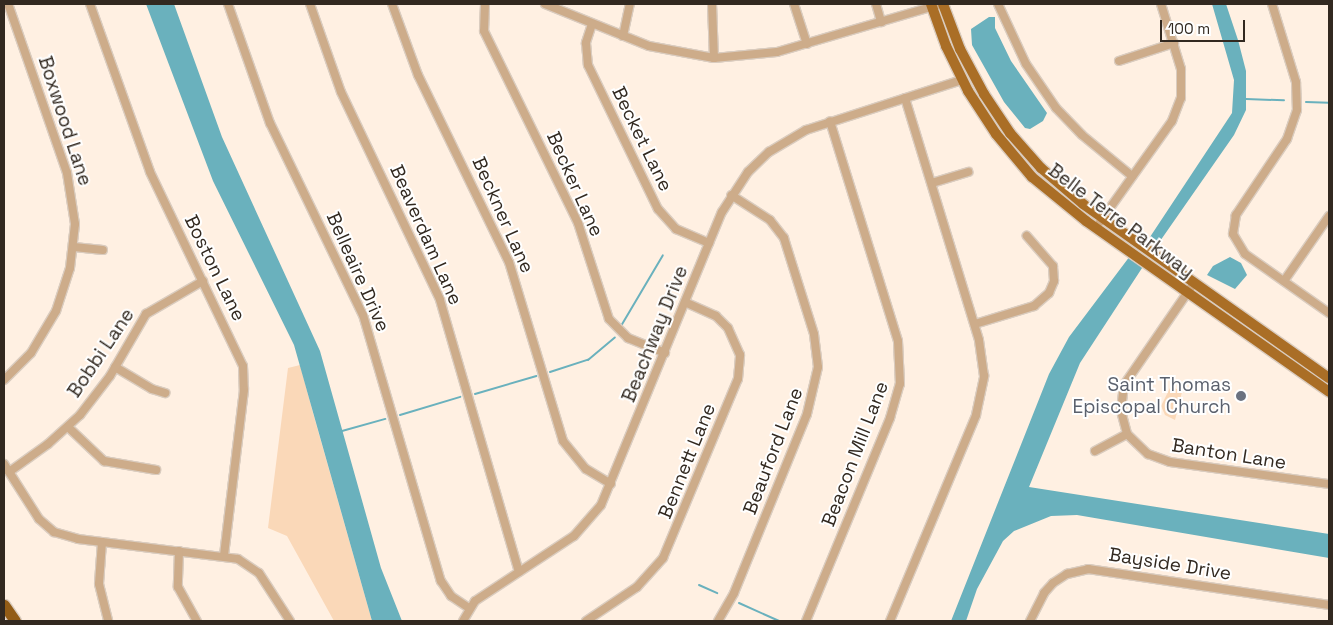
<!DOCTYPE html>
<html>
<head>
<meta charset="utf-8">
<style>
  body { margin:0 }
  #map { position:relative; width:1333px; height:625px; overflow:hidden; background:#fff0e2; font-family:"Space Grotesk",sans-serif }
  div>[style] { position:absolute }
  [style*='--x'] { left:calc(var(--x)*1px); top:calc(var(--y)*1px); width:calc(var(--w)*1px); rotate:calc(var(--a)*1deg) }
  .green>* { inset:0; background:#fad8b8 }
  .water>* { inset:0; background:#6ab1bd }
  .stream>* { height:2px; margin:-1px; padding:0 1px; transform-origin:1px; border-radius:1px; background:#6ab1bd }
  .roads { filter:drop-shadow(1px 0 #daccbf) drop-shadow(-1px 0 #daccbf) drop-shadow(0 1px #daccbf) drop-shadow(0 -1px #daccbf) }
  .minor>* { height:8px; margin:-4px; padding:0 4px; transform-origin:4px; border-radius:4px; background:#cdac8a }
  .major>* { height:10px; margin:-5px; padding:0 5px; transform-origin:5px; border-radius:5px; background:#aa6e26 }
  .highway>* { height:11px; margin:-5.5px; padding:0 5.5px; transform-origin:5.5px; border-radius:5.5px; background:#925c16 }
  .dots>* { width:14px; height:14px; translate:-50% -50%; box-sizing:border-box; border:2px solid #fff; border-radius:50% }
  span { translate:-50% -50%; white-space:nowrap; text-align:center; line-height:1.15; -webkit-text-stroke:4px #fff; paint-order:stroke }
  .street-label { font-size:19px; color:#322920 }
  .worship-label { font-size:19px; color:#5b616d }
  .right { translate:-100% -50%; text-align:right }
  .frame { position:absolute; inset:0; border:5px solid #322920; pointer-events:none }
  .scale { position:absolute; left:1160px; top:20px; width:85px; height:22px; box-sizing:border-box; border:2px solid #322920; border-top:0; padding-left:6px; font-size:15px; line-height:18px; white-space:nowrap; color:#322920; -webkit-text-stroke:4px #fff; paint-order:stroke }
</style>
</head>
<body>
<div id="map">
  <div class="green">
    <i style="clip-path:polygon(300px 365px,313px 413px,372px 621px,334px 621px,287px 536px,268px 528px,288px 368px)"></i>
    <i style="clip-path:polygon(1171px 386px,1182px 392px,1175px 420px,1165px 415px,1161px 406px)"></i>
  </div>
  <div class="water">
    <i style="clip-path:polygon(146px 4px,174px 4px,222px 137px,320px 351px,381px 568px,402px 621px,372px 621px,294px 345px,213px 181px)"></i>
    <i style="clip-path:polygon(1212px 4px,1226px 4px,1238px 40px,1246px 71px,1246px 110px,1234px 135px,1158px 244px,1150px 237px,1232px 113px,1234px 80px)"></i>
    <i style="clip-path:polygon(989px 17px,995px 17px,995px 28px,1011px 61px,1047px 113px,1043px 121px,1030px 129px,1025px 128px,1004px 102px,972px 45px,971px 29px)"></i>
    <i style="clip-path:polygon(1130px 256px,1144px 265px,1080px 363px,1029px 487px,1329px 534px,1329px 558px,1077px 515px,1051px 516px,1014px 531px,1003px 541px,977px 589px,966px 621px,951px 621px,1049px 374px,1069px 337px)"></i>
    <i style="clip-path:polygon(1230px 257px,1241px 263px,1247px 275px,1235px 289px,1207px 275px,1213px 266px)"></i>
  </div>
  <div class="stream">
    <i style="--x:1246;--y:99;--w:38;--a:2"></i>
    <i style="--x:1306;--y:102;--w:23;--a:2"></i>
    <i style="--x:621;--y:326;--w:82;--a:-59.4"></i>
    <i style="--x:550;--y:372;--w:40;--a:-18"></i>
    <i style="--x:588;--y:360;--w:35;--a:-40"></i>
    <i style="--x:475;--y:394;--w:64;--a:-16.4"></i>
    <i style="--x:400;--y:415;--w:63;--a:-16.7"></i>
    <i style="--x:342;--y:431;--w:45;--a:-15.6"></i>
    <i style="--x:699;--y:585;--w:20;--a:24"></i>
    <i style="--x:739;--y:603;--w:44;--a:24.2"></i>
  </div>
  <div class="roads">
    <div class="minor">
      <i style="--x:90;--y:4;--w:178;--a:70.3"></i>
      <i style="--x:150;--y:172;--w:215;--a:64.4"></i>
      <i style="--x:243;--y:366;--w:24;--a:88"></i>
      <i style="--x:244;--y:390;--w:167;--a:96.9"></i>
      <i style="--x:228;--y:4;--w:126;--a:70.6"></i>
      <i style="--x:270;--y:123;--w:213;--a:64.2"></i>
      <i style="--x:363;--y:315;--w:277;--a:73.7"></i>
      <i style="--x:441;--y:581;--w:18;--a:56"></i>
      <i style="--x:451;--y:596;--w:22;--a:34"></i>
      <i style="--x:310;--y:4;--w:93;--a:70.6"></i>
      <i style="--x:341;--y:92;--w:230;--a:64.5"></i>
      <i style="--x:440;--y:300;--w:283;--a:73.8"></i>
      <i style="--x:392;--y:4;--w:76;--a:69.9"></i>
      <i style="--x:418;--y:75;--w:208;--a:64.1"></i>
      <i style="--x:509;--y:262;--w:187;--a:73.2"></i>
      <i style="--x:563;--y:441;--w:36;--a:51"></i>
      <i style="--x:586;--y:469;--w:29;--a:31"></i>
      <i style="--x:485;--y:4;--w:27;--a:92"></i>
      <i style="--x:484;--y:31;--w:214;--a:63.9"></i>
      <i style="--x:578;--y:223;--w:101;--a:72.1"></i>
      <i style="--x:609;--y:319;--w:27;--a:45"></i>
      <i style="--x:628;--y:338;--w:40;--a:22"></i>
      <i style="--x:545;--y:4;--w:112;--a:22"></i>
      <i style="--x:649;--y:46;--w:66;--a:10.5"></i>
      <i style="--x:714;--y:58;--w:63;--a:-5.4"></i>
      <i style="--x:777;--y:52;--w:171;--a:-16.3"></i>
      <i style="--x:712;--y:4;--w:54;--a:87.9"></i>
      <i style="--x:794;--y:4;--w:42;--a:72"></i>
      <i style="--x:876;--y:4;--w:19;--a:74"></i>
      <i style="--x:998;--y:4;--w:66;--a:65"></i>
      <i style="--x:1026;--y:64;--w:53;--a:55.7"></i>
      <i style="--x:1056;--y:108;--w:37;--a:46"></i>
      <i style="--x:1082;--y:135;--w:65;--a:39.4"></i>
      <i style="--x:1272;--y:4;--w:82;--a:72.9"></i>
      <i style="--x:1296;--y:82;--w:28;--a:88"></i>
      <i style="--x:1297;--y:110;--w:31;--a:109"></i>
      <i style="--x:1287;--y:139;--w:92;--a:123.9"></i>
      <i style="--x:1236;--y:215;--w:19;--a:99"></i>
      <i style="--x:1233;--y:234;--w:23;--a:59"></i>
      <i style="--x:1245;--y:254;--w:103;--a:35.1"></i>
      <i style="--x:592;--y:24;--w:20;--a:108"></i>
      <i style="--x:586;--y:43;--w:22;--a:85"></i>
      <i style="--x:588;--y:65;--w:160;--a:64.1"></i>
      <i style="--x:658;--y:209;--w:27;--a:48"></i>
      <i style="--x:676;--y:229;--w:36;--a:23"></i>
      <i style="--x:623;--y:36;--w:33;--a:-78"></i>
      <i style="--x:1119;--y:61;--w:58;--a:-18.1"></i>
      <i style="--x:932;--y:183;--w:38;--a:-17"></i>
      <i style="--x:1100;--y:222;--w:124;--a:-54.5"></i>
      <i style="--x:1172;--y:121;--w:25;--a:-69"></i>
      <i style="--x:1181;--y:98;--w:29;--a:-90"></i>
      <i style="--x:1181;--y:69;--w:68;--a:-107.1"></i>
      <i style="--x:74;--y:247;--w:29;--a:6"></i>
      <i style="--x:1284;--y:281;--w:79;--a:-55.3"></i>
      <i style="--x:1194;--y:283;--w:124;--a:124.5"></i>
      <i style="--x:1124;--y:385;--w:26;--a:97"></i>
      <i style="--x:1121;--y:411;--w:24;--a:75"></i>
      <i style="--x:1127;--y:434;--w:29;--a:44"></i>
      <i style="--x:1148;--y:454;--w:23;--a:20"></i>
      <i style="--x:1170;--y:462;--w:161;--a:7.9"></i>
      <i style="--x:975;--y:324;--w:62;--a:-17"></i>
      <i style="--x:1034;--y:306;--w:20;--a:-41"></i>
      <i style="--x:1049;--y:293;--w:13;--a:-67"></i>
      <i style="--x:1054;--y:281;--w:15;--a:-94"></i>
      <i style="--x:1053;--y:266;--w:40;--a:-131"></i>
      <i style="--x:115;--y:367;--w:43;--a:30.7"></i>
      <i style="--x:152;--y:389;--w:14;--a:17"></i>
      <i style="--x:4;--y:380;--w:38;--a:-45"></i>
      <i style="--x:31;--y:353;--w:49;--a:-59.2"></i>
      <i style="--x:56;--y:311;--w:45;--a:-72"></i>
      <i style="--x:70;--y:268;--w:44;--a:-83.5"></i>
      <i style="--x:75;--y:224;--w:52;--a:-98.9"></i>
      <i style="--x:67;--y:173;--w:179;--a:-109.2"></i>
      <i style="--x:68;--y:427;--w:50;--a:43.4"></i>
      <i style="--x:104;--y:461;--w:53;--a:9.8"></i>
      <i style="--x:1095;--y:451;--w:36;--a:-28"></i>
      <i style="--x:4;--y:464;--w:65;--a:57.5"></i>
      <i style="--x:39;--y:519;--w:20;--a:41"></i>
      <i style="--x:54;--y:532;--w:25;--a:16"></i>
      <i style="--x:78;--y:539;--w:161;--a:7.1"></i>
      <i style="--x:238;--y:559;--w:25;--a:34"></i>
      <i style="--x:259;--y:573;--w:57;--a:57.1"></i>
      <i style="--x:9;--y:472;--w:48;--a:-35.7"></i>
      <i style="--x:48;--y:444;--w:43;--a:-42.2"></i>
      <i style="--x:80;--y:415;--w:49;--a:-52.4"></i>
      <i style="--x:110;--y:376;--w:72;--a:-59.9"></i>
      <i style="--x:146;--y:314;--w:66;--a:-30.1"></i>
      <i style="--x:102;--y:542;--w:42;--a:94.1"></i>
      <i style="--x:99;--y:584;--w:38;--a:76"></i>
      <i style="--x:179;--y:551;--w:36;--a:92"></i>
      <i style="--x:178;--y:587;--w:39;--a:61"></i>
      <i style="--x:463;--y:621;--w:23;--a:-59"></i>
      <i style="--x:475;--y:601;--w:118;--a:-33.3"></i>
      <i style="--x:574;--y:536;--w:41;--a:-48.9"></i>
      <i style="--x:601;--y:505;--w:317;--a:-67.6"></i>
      <i style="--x:722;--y:212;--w:48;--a:-57"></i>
      <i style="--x:748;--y:172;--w:29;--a:-44"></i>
      <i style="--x:769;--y:152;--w:43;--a:-30.7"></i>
      <i style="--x:806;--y:130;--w:164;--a:-17.8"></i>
      <i style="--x:586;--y:621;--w:61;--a:-33.7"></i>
      <i style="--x:637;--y:587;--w:39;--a:-48"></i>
      <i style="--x:663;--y:558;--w:194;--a:-67.3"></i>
      <i style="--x:738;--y:379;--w:24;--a:-85"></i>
      <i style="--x:740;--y:355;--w:30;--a:-114"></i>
      <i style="--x:728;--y:328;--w:17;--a:-135"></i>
      <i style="--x:716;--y:316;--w:34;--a:-156"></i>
      <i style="--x:718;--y:621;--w:32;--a:-60"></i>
      <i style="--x:734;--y:593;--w:193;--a:-67.8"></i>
      <i style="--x:807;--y:414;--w:48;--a:-76.8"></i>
      <i style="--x:818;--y:367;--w:33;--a:-97"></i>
      <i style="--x:814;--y:334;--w:101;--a:-107.4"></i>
      <i style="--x:784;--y:238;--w:23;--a:-128"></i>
      <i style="--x:770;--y:220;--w:46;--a:-147.3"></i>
      <i style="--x:806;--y:621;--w:220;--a:-67.5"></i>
      <i style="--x:890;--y:418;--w:35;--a:-74"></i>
      <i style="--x:900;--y:384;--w:43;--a:-92.7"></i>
      <i style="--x:898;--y:341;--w:230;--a:-107.2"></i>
      <i style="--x:890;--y:621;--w:223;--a:-67.3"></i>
      <i style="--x:976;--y:415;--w:40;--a:-78"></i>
      <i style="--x:984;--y:376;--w:36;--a:-98"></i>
      <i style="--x:979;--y:340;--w:253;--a:-107"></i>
      <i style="--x:1030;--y:621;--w:31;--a:-63"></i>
      <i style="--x:1044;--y:593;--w:13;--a:-48"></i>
      <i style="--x:1053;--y:583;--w:17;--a:-33"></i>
      <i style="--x:1067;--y:574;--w:22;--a:-13"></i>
      <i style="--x:1088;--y:569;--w:244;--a:8.5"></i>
    </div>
    <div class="major">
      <i style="--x:931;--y:4;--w:45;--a:70.3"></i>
      <i style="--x:946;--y:46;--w:50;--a:63.9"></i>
      <i style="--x:968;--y:91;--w:51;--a:56.9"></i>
      <i style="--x:996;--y:134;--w:56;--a:50.1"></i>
      <i style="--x:1032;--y:177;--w:70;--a:39.2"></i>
      <i style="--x:1086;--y:221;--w:297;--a:35.1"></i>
      <i style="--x:943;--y:4;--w:48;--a:69.3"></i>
      <i style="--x:960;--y:49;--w:51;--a:61.9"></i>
      <i style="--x:984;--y:94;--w:47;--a:56.3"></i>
      <i style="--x:1010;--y:133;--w:47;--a:48.5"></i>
      <i style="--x:1041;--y:168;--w:55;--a:40.6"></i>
      <i style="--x:1083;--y:204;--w:301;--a:35.3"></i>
    </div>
    <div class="highway">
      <i style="--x:4;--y:605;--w:19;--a:55"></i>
    </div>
  </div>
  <div class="dots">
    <i style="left:1241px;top:396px;background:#6b7280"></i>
  </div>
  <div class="street-label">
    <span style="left:65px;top:121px;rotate:72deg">Boxwood Lane</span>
    <span style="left:642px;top:139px;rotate:64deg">Becket Lane</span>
    <span style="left:575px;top:184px;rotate:66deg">Becker Lane</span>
    <span style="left:503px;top:215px;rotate:66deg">Beckner Lane</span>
    <span style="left:1121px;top:221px;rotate:37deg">Belle Terre Parkway</span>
    <span style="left:426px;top:235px;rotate:66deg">Beaverdam Lane</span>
    <span style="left:215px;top:268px;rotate:64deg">Boston Lane</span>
    <span style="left:358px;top:272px;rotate:66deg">Belleaire Drive</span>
    <span style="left:655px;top:334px;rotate:-68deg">Beachway Drive</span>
    <span style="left:101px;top:353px;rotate:-56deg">Bobbi Lane</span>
    <span style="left:773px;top:451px;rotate:-69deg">Beauford Lane</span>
    <span style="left:855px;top:454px;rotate:-69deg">Beacon Mill Lane</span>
    <span style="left:1229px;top:454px;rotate:9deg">Banton Lane</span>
    <span style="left:687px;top:461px;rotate:-68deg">Bennett Lane</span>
    <span style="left:1170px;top:564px;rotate:9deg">Bayside Drive</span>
  </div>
  <div class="worship-label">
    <span class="right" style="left:1231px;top:396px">Saint Thomas<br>Episcopal Church</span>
  </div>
  <div class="frame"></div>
  <div class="scale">100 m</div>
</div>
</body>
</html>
